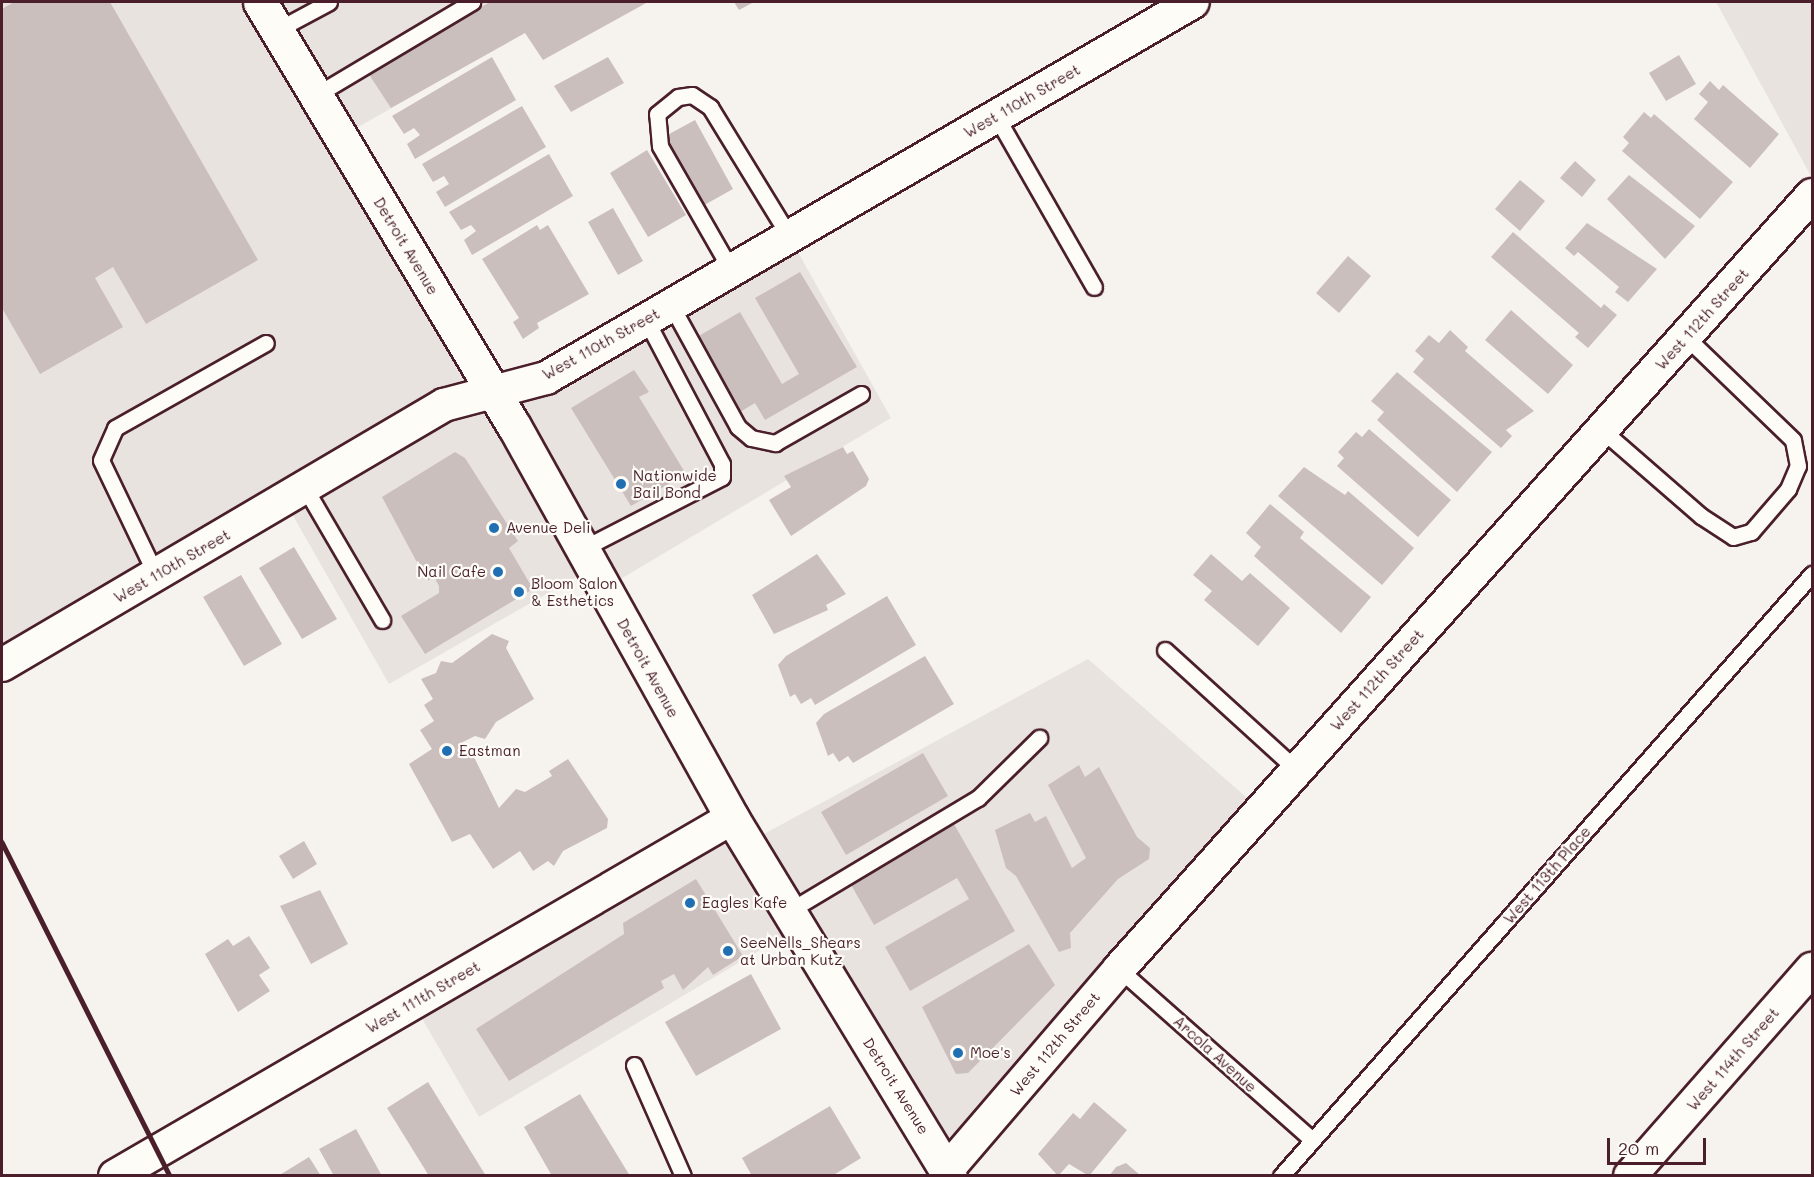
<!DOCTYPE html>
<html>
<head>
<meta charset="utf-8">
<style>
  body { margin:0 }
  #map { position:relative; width:1814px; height:1177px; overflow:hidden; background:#f6f3ef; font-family:Mali,sans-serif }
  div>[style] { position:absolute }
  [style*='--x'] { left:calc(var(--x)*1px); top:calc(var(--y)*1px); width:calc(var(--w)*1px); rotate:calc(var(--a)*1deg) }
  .built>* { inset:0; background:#e9e3e0 }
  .building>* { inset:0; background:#cbbfbe }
  .roads { filter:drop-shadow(2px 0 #4a1f2b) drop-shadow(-2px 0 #4a1f2b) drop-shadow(0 2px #4a1f2b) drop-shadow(0 -2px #4a1f2b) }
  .service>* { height:15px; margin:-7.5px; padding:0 7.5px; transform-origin:7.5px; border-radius:7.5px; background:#fdfcf7 }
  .minor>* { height:32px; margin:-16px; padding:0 16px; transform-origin:16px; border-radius:16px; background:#fdfcf7 }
  .primary>* { height:33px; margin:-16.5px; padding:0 16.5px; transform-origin:16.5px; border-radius:16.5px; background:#fdfcf7 }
  .rail>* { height:4.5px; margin:-2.25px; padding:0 2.25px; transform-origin:2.25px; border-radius:2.25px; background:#4a1f2b }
  .dots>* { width:16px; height:16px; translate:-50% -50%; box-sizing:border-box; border:3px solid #fdfcf7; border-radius:50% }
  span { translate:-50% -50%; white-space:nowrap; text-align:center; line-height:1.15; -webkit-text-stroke:4.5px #fdfcf7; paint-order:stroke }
  .street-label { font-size:15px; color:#4a1f2b }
  .poi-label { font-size:15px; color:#4a1f2b }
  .left { translate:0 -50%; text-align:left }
  .right { translate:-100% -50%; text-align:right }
  .frame { position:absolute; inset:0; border:3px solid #4a1f2b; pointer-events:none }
  .scale { position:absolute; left:1607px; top:1138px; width:99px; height:27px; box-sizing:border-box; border:3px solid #4a1f2b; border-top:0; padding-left:8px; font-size:18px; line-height:21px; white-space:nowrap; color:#4a1f2b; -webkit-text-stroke:4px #fdfcf7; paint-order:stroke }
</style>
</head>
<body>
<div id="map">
  <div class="built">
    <i style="clip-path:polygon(2px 2px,576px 2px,341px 137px,493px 391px,789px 236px,891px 418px,604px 589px,592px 568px,389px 684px,284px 500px,2px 665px)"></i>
    <i style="clip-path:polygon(1716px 2px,1812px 2px,1812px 178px)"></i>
    <i style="clip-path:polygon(1088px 659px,1261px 810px,947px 1170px,799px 927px,479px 1117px,413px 1003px,732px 818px,747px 843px)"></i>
  </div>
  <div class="building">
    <i style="clip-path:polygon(14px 2px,110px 2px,258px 260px,146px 324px,113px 267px,95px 278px,123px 327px,40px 374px,2px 308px,2px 9px)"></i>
    <i style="clip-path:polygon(490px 2px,648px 2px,543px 60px,525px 33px,391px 108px,368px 73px)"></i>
    <i style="clip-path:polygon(734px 2px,754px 2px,739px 10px)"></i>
    <i style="clip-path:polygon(1679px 55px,1696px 84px,1666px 101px,1649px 73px)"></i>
    <i style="clip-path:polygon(492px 57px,516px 100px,415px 159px,407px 144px,420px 135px,414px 128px,404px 134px,392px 116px)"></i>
    <i style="clip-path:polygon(608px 57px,624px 83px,571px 112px,554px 86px)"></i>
    <i style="clip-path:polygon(1710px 81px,1719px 90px,1723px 85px,1779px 134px,1750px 168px,1694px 119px,1708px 102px,1699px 94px)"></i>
    <i style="clip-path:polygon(522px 106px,546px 147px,445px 207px,436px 192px,449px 184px,444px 176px,433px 182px,422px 164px)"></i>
    <i style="clip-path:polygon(1644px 112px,1651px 118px,1654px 114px,1733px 182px,1700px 219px,1622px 151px,1629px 143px,1623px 137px)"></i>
    <i style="clip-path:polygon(695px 120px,733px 189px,699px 208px,660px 139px)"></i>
    <i style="clip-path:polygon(647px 150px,686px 215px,648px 237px,610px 173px)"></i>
    <i style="clip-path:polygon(549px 154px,573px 196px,472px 255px,464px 240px,476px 231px,471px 225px,461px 230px,449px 212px)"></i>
    <i style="clip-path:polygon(1575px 161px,1596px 180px,1582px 197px,1560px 178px)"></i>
    <i style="clip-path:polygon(1629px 175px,1695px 226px,1665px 259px,1607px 199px)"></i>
    <i style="clip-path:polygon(1520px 180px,1545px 201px,1520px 231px,1495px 209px)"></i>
    <i style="clip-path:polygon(613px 208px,643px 261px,618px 275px,588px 222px)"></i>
    <i style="clip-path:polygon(1587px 223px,1657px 269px,1628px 302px,1615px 292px,1619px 287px,1578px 252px,1574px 256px,1565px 248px)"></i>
    <i style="clip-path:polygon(537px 225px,540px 230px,548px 225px,589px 294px,537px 323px,539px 328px,523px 339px,513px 322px,519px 318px,482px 259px)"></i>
    <i style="clip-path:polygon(1513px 232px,1601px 308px,1604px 304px,1617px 315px,1588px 348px,1575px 337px,1579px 333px,1491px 257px)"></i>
    <i style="clip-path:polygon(1348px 256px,1371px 276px,1339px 313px,1316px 293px)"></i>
    <i style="clip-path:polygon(800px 272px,857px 367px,765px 420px,755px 403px,740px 412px,697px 337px,740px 312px,782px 384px,799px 374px,755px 298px)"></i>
    <i style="clip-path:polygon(1511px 310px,1573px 365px,1548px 394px,1485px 340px)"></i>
    <i style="clip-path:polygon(1450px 330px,1468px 347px,1465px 351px,1534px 411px,1506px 430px,1512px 436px,1501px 448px,1413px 372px,1424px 359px,1415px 351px,1429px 335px,1439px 343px)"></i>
    <i style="clip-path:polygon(634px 370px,649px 392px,639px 397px,686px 474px,631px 506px,571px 408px)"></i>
    <i style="clip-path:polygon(1397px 372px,1492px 452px,1457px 492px,1377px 420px,1384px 412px,1371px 401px)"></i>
    <i style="clip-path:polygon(1369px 429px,1451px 500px,1418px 537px,1337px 466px,1344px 458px,1338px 452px,1356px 432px,1362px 437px)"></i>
    <i style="clip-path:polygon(843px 447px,847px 454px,853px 451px,869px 479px,866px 486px,791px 536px,769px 500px,791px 487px,784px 476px)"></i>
    <i style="clip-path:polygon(455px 452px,465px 458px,518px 541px,509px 548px,533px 589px,425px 654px,401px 616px,439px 593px,439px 586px,434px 577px,427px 581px,382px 497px)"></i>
    <i style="clip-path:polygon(1304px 467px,1345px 495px,1348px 491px,1414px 548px,1382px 585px,1278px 496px)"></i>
    <i style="clip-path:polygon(1270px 504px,1304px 532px,1300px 538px,1371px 597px,1341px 633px,1254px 556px,1261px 547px,1246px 533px)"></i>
    <i style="clip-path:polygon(294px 547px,337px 619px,302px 639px,259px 568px)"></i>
    <i style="clip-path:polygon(817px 554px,846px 594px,826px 605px,828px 610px,774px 634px,752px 595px)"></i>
    <i style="clip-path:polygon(1211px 554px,1242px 581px,1250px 573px,1290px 608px,1258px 646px,1204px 600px,1212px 591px,1193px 575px)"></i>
    <i style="clip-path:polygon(241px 575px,282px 644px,244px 666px,203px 597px)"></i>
    <i style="clip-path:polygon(887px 596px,916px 645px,815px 705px,811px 698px,801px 704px,795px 694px,790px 697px,778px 665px,786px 656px)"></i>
    <i style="clip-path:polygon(492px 634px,509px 641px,506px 648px,534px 699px,496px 722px,485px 739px,475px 736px,459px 744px,474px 757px,499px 808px,516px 789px,525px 792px,552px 776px,549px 771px,568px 759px,608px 819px,607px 828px,563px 851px,554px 866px,548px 861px,533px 871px,520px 851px,493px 869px,470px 834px,452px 842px,409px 764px,432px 749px,420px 730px,434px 721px,424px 705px,433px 699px,421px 679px,436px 673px,441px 661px,452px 663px)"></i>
    <i style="clip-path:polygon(925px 656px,954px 704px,853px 763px,848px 756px,839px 762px,833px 753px,828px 756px,816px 723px,824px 714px)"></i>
    <i style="clip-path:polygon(923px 753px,948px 796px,846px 855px,821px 812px)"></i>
    <i style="clip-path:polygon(1079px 765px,1085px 777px,1099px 767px,1137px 837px,1150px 848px,1149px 859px,1118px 879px,1070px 933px,1071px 948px,1059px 952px,1016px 876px,1006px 868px,995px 830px,1030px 813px,1035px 822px,1046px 816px,1072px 868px,1086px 858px,1048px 785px)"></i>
    <i style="clip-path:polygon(954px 824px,1015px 931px,910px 991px,885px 947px,969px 899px,957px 878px,874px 925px,850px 883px)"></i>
    <i style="clip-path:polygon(304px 841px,317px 864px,293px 879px,279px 856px)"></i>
    <i style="clip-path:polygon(696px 879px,743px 956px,713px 975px,708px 967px,683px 990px,674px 974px,661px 981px,664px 988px,509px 1081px,476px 1029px,624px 934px,623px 923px)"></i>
    <i style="clip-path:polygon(320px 890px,348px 944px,311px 964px,280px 906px)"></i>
    <i style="clip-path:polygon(249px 936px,270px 968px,259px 975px,270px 991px,238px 1012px,205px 954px,228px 939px,233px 946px)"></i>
    <i style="clip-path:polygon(1029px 944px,1055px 985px,968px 1073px,956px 1074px,922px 1007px)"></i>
    <i style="clip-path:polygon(751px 974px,781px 1029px,696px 1076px,665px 1022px)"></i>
    <i style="clip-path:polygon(428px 1082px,486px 1176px,429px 1176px,387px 1108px)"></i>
    <i style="clip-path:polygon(580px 1094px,630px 1176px,552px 1176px,524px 1127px)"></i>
    <i style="clip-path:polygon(1094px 1102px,1127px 1130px,1089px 1176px,1069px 1164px,1058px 1176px,1038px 1154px,1073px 1113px,1080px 1119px)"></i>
    <i style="clip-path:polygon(830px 1106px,861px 1158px,832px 1176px,752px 1176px,742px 1158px)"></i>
    <i style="clip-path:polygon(356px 1129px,382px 1176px,334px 1176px,319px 1149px)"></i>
    <i style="clip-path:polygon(309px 1157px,321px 1176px,278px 1176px)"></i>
    <i style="clip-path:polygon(1126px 1163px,1141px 1176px,1109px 1176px,1116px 1167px)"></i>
  </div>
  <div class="roads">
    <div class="service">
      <i style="--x:277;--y:30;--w:59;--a:-28.3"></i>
      <i style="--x:316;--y:95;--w:182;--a:-30.8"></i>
      <i style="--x:996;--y:116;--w:197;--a:60.2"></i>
      <i style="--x:731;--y:270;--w:143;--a:-119.8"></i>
      <i style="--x:660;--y:146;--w:32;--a:-95"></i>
      <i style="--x:657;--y:114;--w:27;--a:-39"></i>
      <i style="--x:678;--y:97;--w:14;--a:-8"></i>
      <i style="--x:692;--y:95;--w:22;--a:34"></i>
      <i style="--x:710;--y:107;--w:151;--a:58.5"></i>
      <i style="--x:671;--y:305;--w:139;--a:61.2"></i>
      <i style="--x:738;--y:427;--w:17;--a:40"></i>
      <i style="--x:751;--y:438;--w:25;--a:12"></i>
      <i style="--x:775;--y:443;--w:99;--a:-29.7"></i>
      <i style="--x:1602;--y:430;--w:131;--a:41"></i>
      <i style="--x:1701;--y:516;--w:38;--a:33"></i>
      <i style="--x:1733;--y:537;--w:19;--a:-16"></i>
      <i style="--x:1751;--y:532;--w:57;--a:-49.3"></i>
      <i style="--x:1788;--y:489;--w:25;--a:-67"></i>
      <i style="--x:1798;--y:466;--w:26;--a:-101"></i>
      <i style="--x:1793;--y:440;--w:149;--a:-136.1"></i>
      <i style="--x:305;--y:488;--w:153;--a:59.7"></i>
      <i style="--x:582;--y:549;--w:157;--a:-27.2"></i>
      <i style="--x:722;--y:477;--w:13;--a:-90"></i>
      <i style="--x:722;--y:464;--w:163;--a:-117.8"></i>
      <i style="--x:156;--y:575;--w:127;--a:-115.6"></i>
      <i style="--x:101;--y:460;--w:35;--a:-66"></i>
      <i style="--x:115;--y:428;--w:173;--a:-29.4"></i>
      <i style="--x:1165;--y:650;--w:178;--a:42.3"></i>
      <i style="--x:789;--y:911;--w:220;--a:-30.9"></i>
      <i style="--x:978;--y:798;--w:86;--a:-44.5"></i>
      <i style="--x:1119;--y:969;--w:258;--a:41.5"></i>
      <i style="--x:634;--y:1065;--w:121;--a:66.2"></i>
      <i style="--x:1281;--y:1176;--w:803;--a:-48.59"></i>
    </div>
    <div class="minor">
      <i style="--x:2;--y:665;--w:513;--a:-30.47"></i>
      <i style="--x:444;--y:405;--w:106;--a:-14.8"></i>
      <i style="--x:546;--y:378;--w:748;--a:-30.16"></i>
      <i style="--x:947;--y:1170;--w:265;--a:-49.4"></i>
      <i style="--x:1119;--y:969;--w:1039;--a:-48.16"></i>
      <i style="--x:115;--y:1176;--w:713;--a:-30.12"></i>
      <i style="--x:1630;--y:1176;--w:276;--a:-48.7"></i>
    </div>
    <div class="primary">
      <i style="--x:260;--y:2;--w:494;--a:59.1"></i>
      <i style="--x:514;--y:426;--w:449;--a:60.9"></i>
      <i style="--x:732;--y:818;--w:419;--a:58.7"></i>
    </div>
  </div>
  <div class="rail">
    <i style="--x:2;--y:842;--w:374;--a:63.3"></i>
  </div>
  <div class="dots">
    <i style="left:621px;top:484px;background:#1f6fb2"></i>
    <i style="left:494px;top:528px;background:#1f6fb2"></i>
    <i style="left:498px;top:572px;background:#1f6fb2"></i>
    <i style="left:519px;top:592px;background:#1f6fb2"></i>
    <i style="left:447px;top:751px;background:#1f6fb2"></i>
    <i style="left:690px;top:903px;background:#1f6fb2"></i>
    <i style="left:728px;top:951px;background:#1f6fb2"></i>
    <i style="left:958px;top:1053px;background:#1f6fb2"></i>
  </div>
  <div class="street-label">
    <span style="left:1022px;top:101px;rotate:-30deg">West 110th Street</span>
    <span style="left:406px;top:246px;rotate:59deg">Detroit Avenue</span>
    <span style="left:1702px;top:319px;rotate:-48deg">West 112th Street</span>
    <span style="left:601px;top:344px;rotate:-29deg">West 110th Street</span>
    <span style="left:172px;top:566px;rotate:-30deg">West 110th Street</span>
    <span style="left:648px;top:668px;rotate:61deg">Detroit Avenue</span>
    <span style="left:1377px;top:680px;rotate:-48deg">West 112th Street</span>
    <span style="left:1547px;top:875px;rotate:-49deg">West 113th Place</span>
    <span style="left:423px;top:997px;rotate:-30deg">West 111th Street</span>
    <span style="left:1055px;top:1044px;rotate:-50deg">West 112th Street</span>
    <span style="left:1215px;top:1054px;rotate:42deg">Arcola Avenue</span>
    <span style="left:1733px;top:1059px;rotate:-49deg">West 114th Street</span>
    <span style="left:896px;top:1086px;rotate:58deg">Detroit Avenue</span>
  </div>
  <div class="poi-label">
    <span class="left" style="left:633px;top:484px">Nationwide<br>Bail Bond</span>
    <span class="left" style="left:506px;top:528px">Avenue Deli</span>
    <span class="right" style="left:486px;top:572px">Nail Cafe</span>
    <span class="left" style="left:531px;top:592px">Bloom Salon<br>&amp; Esthetics</span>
    <span class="left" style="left:459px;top:751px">Eastman</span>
    <span class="left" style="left:702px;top:903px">Eagles Kafe</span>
    <span class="left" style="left:740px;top:951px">SeeNells_Shears<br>at Urban Kutz</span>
    <span class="left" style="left:970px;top:1053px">Moe's</span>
  </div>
  <div class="frame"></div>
  <div class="scale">20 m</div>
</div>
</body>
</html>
